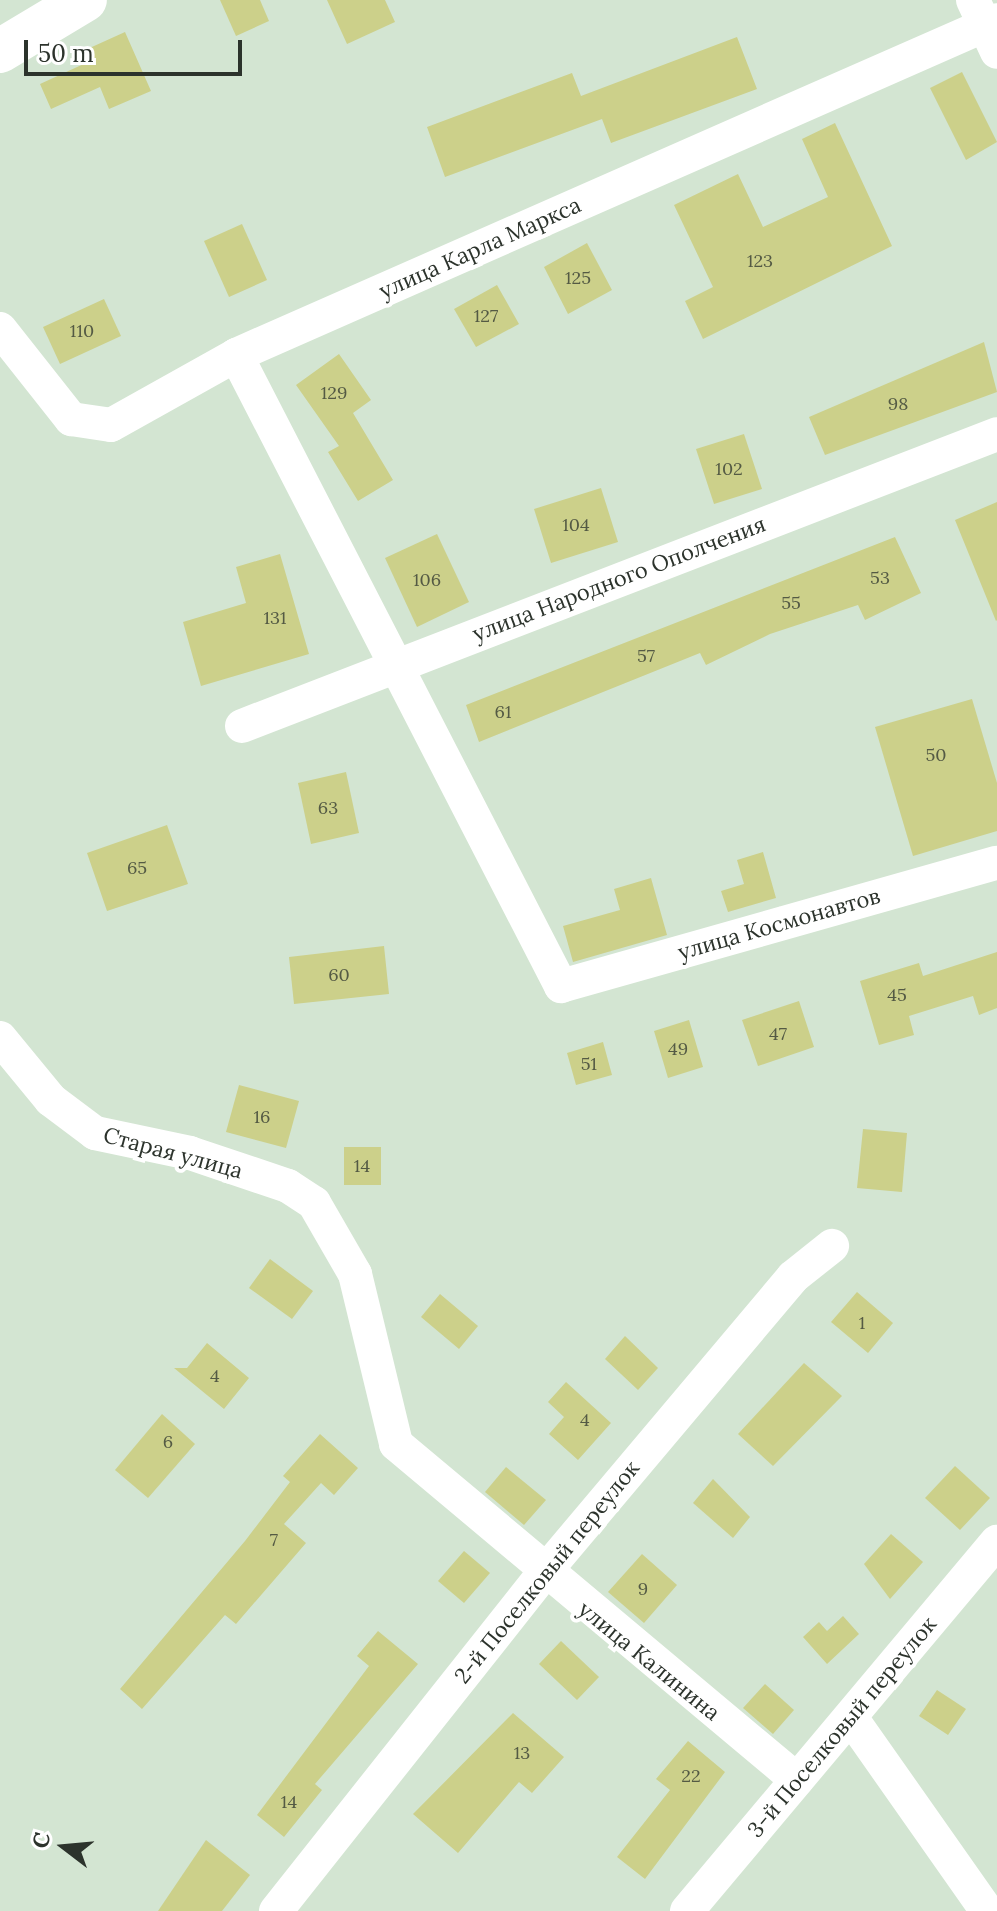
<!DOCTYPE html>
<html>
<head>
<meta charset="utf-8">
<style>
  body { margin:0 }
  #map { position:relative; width:997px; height:1911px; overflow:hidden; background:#d3e5d2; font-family:Lora,serif }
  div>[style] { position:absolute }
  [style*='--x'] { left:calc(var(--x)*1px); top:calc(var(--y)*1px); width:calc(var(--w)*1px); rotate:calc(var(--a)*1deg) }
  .building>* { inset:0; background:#ccd08a }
  .street>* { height:34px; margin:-17px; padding:0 17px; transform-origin:17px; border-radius:17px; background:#fff }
  .secondary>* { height:44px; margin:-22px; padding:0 22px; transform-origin:22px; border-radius:22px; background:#fff }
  span { translate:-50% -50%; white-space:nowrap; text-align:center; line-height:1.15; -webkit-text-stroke:8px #fff; paint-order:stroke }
  .number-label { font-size:18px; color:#545a44 }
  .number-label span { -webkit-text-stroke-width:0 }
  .street-label { font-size:22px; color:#2c332c }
  .north { position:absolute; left:24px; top:1807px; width:80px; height:80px; -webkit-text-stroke:6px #fff; paint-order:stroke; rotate:286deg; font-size:22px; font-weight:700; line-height:32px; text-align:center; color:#2c332c }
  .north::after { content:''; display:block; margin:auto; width:28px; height:36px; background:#2c332c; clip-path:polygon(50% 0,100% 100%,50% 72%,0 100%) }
  .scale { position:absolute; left:24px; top:40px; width:218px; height:36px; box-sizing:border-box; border:4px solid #2c332c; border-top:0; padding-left:10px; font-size:24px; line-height:28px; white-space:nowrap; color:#2c332c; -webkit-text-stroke:6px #fff; paint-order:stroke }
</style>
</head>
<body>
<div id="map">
  <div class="building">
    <i style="clip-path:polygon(220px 0,260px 0,269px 21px,236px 36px)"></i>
    <i style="clip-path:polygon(327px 0,385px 0,395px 22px,347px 44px)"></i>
    <i style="clip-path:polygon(125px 32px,151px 91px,109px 109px,100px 87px,51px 109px,40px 84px,88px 62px,83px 51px)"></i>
    <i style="clip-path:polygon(737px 37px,757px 89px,611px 143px,602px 119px,445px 177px,427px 127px,572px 73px,581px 96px)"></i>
    <i style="clip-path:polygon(962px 72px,997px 142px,966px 160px,930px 88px)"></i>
    <i style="clip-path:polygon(835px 123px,892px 246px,703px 339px,685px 301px,713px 287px,674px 205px,738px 174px,763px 227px,828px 197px,802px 139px)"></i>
    <i style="clip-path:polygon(242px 224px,267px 280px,229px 297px,204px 241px)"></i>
    <i style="clip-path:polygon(587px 243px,612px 290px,568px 314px,544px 267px)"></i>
    <i style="clip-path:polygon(497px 285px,519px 324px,476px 347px,454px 309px)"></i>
    <i style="clip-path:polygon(104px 299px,121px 336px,60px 364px,43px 327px)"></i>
    <i style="clip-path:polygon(984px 342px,997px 392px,825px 455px,809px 417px)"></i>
    <i style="clip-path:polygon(339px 354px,371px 400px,353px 413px,393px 480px,358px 501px,328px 452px,339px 446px,296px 385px)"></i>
    <i style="clip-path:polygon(744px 434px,762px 489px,714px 504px,696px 449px)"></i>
    <i style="clip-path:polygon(601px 488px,618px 542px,551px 563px,534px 509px)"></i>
    <i style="clip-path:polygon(997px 502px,997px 620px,996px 621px,955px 520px)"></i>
    <i style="clip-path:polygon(437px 534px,469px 602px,417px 627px,385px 558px)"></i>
    <i style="clip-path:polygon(895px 537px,921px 593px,865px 620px,858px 605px,770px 634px,706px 665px,700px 653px,479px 742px,466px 705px)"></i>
    <i style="clip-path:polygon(280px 554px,309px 654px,201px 686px,183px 622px,246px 603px,236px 567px)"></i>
    <i style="clip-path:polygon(972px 699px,997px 783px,997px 831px,913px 856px,875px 727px)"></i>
    <i style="clip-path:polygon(346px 772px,359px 833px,311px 844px,298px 783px)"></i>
    <i style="clip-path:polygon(167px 825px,188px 884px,107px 911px,87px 853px)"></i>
    <i style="clip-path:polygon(763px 852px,776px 898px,728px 912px,721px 891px,744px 884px,737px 860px)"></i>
    <i style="clip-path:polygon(651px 878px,667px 935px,573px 962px,563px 926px,620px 910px,614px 889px)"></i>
    <i style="clip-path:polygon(384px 946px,389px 994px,294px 1004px,289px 957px)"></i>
    <i style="clip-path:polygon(997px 952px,997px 1008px,979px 1015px,973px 996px,909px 1016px,914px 1035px,879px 1045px,860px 981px,919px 963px,923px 976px)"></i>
    <i style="clip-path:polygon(799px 1001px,814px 1047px,758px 1066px,742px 1020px)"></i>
    <i style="clip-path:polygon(689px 1020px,703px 1067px,668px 1078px,654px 1031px)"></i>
    <i style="clip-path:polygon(603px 1042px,612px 1075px,576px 1085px,567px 1053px)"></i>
    <i style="clip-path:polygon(239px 1085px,299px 1101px,286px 1148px,226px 1132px)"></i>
    <i style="clip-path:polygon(863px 1129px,907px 1133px,902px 1192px,857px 1188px)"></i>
    <i style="clip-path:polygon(344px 1147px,381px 1147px,381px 1185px,344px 1185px)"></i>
    <i style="clip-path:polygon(270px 1259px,313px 1291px,292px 1319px,249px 1288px)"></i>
    <i style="clip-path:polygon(857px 1292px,893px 1323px,868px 1353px,831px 1322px)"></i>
    <i style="clip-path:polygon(440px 1294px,478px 1326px,459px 1349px,421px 1317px)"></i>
    <i style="clip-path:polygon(625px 1336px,658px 1368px,638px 1390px,605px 1359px)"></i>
    <i style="clip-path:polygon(207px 1343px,249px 1378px,224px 1409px,174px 1368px,187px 1368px)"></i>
    <i style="clip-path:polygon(804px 1363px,842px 1396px,773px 1466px,738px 1434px)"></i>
    <i style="clip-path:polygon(566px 1382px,611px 1423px,578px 1460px,549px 1434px,564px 1417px,548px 1402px)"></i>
    <i style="clip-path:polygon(162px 1414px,195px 1444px,148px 1498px,115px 1470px)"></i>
    <i style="clip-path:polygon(320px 1434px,358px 1468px,334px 1495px,321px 1483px,284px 1524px,306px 1543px,236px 1624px,225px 1615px,142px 1709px,120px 1689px,245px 1541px,290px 1482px,283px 1476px)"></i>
    <i style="clip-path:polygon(955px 1466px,990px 1498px,960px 1530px,925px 1498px)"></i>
    <i style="clip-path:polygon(506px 1467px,546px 1500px,524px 1525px,485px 1492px)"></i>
    <i style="clip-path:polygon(713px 1479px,750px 1517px,733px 1538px,693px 1503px)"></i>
    <i style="clip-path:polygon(891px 1534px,923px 1562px,890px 1599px,864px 1564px)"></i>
    <i style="clip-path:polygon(464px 1551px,490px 1573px,464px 1603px,438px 1581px)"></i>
    <i style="clip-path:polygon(642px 1554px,677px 1585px,644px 1623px,608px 1592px)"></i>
    <i style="clip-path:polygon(843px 1616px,859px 1634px,827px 1664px,803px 1637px,819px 1622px,827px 1631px)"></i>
    <i style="clip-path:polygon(378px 1631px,418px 1664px,315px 1784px,322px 1790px,284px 1837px,257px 1815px,369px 1666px,357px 1656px)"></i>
    <i style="clip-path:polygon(561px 1641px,599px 1677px,577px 1700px,539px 1664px)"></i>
    <i style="clip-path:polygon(765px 1684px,794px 1710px,773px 1734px,743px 1708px)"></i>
    <i style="clip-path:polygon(937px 1690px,966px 1709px,948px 1735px,919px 1716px)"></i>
    <i style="clip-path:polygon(513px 1713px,564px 1757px,532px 1793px,519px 1782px,458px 1853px,413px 1814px)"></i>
    <i style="clip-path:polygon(688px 1741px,725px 1772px,645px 1879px,617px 1857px,670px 1790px,656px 1779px)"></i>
    <i style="clip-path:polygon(206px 1840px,250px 1875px,222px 1911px,158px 1911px)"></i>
  </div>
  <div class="street">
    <i style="--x:973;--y:0;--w:57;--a:65.2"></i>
    <i style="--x:0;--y:329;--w:115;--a:51.7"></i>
    <i style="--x:71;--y:419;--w:40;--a:8.5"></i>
    <i style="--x:111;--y:425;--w:143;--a:-29.2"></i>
    <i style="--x:236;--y:355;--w:831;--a:-23.76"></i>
    <i style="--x:236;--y:355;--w:710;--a:62.75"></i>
    <i style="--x:561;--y:986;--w:453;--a:-15.8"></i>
    <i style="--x:242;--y:726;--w:809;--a:-21.14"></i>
    <i style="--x:0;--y:1038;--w:80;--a:50.6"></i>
    <i style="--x:51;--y:1100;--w:55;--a:36.9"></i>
    <i style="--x:95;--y:1133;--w:97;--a:11.9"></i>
    <i style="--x:190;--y:1153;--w:103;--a:18.6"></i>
    <i style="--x:288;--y:1186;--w:31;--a:33"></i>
    <i style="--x:314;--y:1203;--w:82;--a:60"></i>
    <i style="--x:355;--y:1274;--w:175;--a:76.4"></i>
    <i style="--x:396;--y:1444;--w:523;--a:39.96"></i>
    <i style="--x:852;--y:1719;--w:235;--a:54.9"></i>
    <i style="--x:276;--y:1911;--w:430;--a:-51.6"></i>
    <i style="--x:543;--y:1574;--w:388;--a:-49.9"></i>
    <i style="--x:793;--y:1277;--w:50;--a:-38.5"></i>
    <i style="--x:687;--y:1911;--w:482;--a:-50"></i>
  </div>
  <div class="secondary">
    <i style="--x:0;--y:51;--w:99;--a:-31"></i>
  </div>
  <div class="number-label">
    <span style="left:760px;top:261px">123</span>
    <span style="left:578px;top:278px">125</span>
    <span style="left:486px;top:316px">127</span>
    <span style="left:82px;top:331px">110</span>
    <span style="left:334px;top:393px">129</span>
    <span style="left:898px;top:404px">98</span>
    <span style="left:729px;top:469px">102</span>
    <span style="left:576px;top:525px">104</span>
    <span style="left:880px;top:578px">53</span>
    <span style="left:427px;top:580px">106</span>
    <span style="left:791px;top:603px">55</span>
    <span style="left:275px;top:618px">131</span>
    <span style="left:646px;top:656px">57</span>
    <span style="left:503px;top:712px">61</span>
    <span style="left:936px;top:755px">50</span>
    <span style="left:328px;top:808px">63</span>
    <span style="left:137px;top:868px">65</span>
    <span style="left:339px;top:975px">60</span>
    <span style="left:897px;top:995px">45</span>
    <span style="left:778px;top:1034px">47</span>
    <span style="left:678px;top:1049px">49</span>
    <span style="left:589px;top:1064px">51</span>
    <span style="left:262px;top:1117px">16</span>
    <span style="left:362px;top:1166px">14</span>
    <span style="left:862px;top:1323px">1</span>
    <span style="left:215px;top:1376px">4</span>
    <span style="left:585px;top:1420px">4</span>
    <span style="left:168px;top:1442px">6</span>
    <span style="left:274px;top:1540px">7</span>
    <span style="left:643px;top:1589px">9</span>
    <span style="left:522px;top:1753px">13</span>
    <span style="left:691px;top:1776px">22</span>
    <span style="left:289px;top:1802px">14</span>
  </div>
  <div class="street-label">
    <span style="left:480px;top:248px;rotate:-24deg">улица Карла Маркса</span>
    <span style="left:619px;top:579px;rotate:-21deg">улица Народного Ополчения</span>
    <span style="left:779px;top:924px;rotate:-16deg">улица Космонавтов</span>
    <span style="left:173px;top:1153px;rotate:15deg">Старая улица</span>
    <span style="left:547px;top:1572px;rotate:-51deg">2-й Поселковый переулок</span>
    <span style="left:649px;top:1661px;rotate:39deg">улица Калинина</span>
    <span style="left:842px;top:1727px;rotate:-50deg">3-й Поселковый переулок</span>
  </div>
  <div class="north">С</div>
  <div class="scale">50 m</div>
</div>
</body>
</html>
